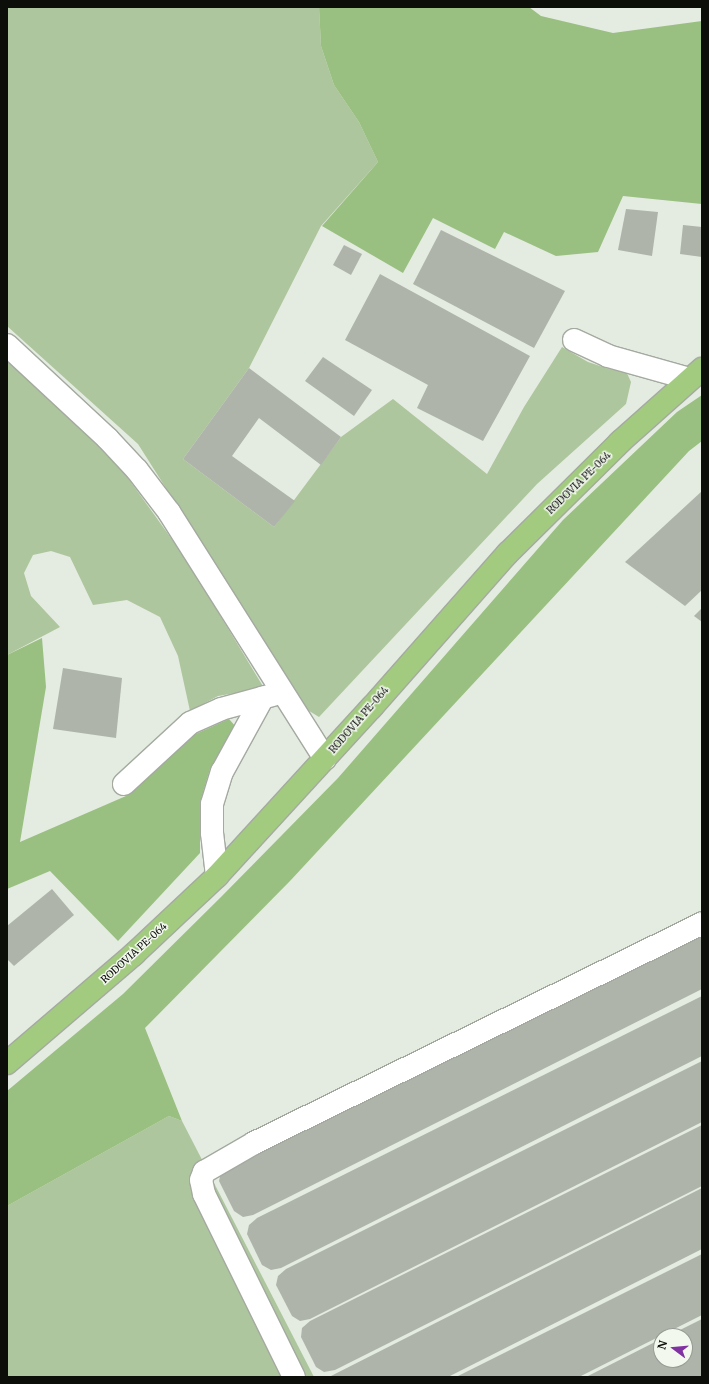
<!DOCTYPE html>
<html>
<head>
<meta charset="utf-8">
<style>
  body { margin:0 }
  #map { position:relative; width:709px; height:1384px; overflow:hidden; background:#e4ebe1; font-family:Merriweather,serif }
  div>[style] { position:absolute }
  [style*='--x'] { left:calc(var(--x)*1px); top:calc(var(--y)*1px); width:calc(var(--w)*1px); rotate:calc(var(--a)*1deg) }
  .green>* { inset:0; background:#adc69d }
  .forest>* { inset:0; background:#99bf81 }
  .building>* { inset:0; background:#aeb4aa }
  .roads { filter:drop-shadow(1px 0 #a4aaa0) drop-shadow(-1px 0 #a4aaa0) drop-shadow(0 1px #a4aaa0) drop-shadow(0 -1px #a4aaa0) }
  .minor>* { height:22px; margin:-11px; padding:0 11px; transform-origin:11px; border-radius:11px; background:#fff }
  .major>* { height:22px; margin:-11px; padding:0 11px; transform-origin:11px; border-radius:11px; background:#a3cb80 }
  span { translate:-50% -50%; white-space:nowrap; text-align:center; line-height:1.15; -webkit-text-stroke:3px #f2f8ee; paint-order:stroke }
  .street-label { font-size:10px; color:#0c0e0a }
  .frame { position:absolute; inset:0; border:8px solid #0c0e0a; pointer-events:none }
  .north { position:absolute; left:653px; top:1328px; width:40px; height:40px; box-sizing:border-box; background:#f2f8ee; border:1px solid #969a93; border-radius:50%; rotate:286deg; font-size:11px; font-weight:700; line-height:16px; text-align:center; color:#0c0e0a }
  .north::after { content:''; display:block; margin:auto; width:14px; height:18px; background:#8032a2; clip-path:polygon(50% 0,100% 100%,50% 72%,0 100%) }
</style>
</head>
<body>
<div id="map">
  <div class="green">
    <i style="clip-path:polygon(7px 7px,319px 7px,321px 46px,334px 85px,359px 122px,378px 162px,321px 226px,249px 368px,183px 459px,274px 527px,341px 437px,393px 399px,487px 474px,524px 407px,562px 347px,588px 362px,609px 369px,626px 371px,631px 382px,626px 404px,537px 484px,319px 717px,306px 709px,138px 444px,7px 326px)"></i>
    <i style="clip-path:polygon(7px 361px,110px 453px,186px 559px,264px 688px,218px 696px,190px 711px,178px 656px,160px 617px,127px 600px,93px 605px,70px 557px,51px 551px,33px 555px,24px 573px,31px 596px,60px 627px,7px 655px)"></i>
    <i style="clip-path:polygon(169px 1116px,182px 1121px,314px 1377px,7px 1377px,7px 1206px)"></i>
  </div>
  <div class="forest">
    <i style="clip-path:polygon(319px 7px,529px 7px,541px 16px,613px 33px,702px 21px,702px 204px,623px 196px,598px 252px,556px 256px,504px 232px,495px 249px,433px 218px,403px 273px,322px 226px,378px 162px,359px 122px,334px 85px,321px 46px)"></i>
    <i style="clip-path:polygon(702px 395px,702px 441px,689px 451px,290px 881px,145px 1028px,182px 1121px,169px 1116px,7px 1206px,7px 1091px,123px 994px,221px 897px,338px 778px,563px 520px,677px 412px)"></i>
    <i style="clip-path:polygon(42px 638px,46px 687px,20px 842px,126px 796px,189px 737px,229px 719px,236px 727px,210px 769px,200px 802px,200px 853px,118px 941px,50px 871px,7px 889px,7px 655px)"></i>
  </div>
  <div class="building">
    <i style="clip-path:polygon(626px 209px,658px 212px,652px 256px,618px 250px)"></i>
    <i style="clip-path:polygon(683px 225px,702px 227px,702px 257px,680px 254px)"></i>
    <i style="clip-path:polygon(441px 230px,565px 291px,534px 348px,413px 284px)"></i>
    <i style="clip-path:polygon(344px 245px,362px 254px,351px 275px,333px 265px)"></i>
    <i style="clip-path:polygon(380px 274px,530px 356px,483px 441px,417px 408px,428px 385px,345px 340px)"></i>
    <i style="clip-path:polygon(323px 357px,372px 390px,354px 416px,305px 381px)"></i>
    <i style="clip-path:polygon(249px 368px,341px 437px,321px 465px,259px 418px,232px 456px,295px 501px,274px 527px,183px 459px)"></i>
    <i style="clip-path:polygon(702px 491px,702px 590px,685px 606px,625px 562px)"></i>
    <i style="clip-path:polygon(702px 608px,702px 622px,694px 616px)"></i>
    <i style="clip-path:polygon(63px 668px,122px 678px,116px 738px,53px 729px)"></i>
    <i style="clip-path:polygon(52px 889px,74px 915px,14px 966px,7px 959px,7px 926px)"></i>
    <i style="clip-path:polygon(702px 928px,702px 989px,253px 1215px,243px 1217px,234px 1211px,219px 1181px,221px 1172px)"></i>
    <i style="clip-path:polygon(702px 996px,702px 1056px,281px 1268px,271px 1270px,262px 1265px,247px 1234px,249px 1225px,257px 1218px)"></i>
    <i style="clip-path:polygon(702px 1061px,702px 1122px,310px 1319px,300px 1321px,292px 1316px,276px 1285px,278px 1276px,286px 1269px)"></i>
    <i style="clip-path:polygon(702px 1125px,702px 1186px,335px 1370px,324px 1372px,316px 1367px,301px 1337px,302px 1328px,310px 1321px)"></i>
    <i style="clip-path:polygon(702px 1188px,702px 1249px,448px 1377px,329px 1377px)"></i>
    <i style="clip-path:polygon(702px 1254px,702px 1315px,579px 1377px,456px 1377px)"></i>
    <i style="clip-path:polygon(702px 1319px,702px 1377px,586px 1377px,661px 1339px,661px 1360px,685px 1360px,685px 1336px,668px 1336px)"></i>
  </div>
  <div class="roads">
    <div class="minor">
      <i style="--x:574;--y:340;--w:38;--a:25"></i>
      <i style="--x:608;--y:356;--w:85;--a:15.7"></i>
      <i style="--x:7;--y:345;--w:138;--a:42.9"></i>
      <i style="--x:108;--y:439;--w:42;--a:46.9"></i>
      <i style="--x:137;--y:470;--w:53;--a:52.7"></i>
      <i style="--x:169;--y:512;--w:292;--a:57.7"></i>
      <i style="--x:124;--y:784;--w:90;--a:-42.7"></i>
      <i style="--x:190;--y:723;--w:34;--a:-24"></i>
      <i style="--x:221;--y:709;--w:54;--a:-15.1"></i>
      <i style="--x:217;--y:876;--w:43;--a:-96.6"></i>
      <i style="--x:212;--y:833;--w:29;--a:-90"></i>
      <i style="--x:212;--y:804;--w:34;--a:-73"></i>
      <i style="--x:222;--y:772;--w:85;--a:-61.3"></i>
      <i style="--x:294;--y:1377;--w:204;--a:-116.2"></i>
      <i style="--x:204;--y:1194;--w:14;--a:-102"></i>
      <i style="--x:201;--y:1180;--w:9;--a:-69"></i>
      <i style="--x:204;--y:1172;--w:58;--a:-30.1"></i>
      <i style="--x:254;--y:1143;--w:499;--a:-26.1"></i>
    </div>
    <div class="major">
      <i style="--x:7;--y:1063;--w:167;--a:-40.6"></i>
      <i style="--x:134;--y:954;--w:114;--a:-43.2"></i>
      <i style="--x:217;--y:876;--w:229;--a:-47.5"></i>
      <i style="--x:372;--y:707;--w:205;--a:-48.6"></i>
      <i style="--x:508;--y:553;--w:158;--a:-44.7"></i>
      <i style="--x:620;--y:442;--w:110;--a:-41.7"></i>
    </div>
  </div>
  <div class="street-label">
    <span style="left:579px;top:483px;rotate:-44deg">RODOVIA PE-064</span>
    <span style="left:359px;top:720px;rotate:-49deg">RODOVIA PE-064</span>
    <span style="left:134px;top:953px;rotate:-42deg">RODOVIA PE-064</span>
  </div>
  <div class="frame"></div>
  <div class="north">N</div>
</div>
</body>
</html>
